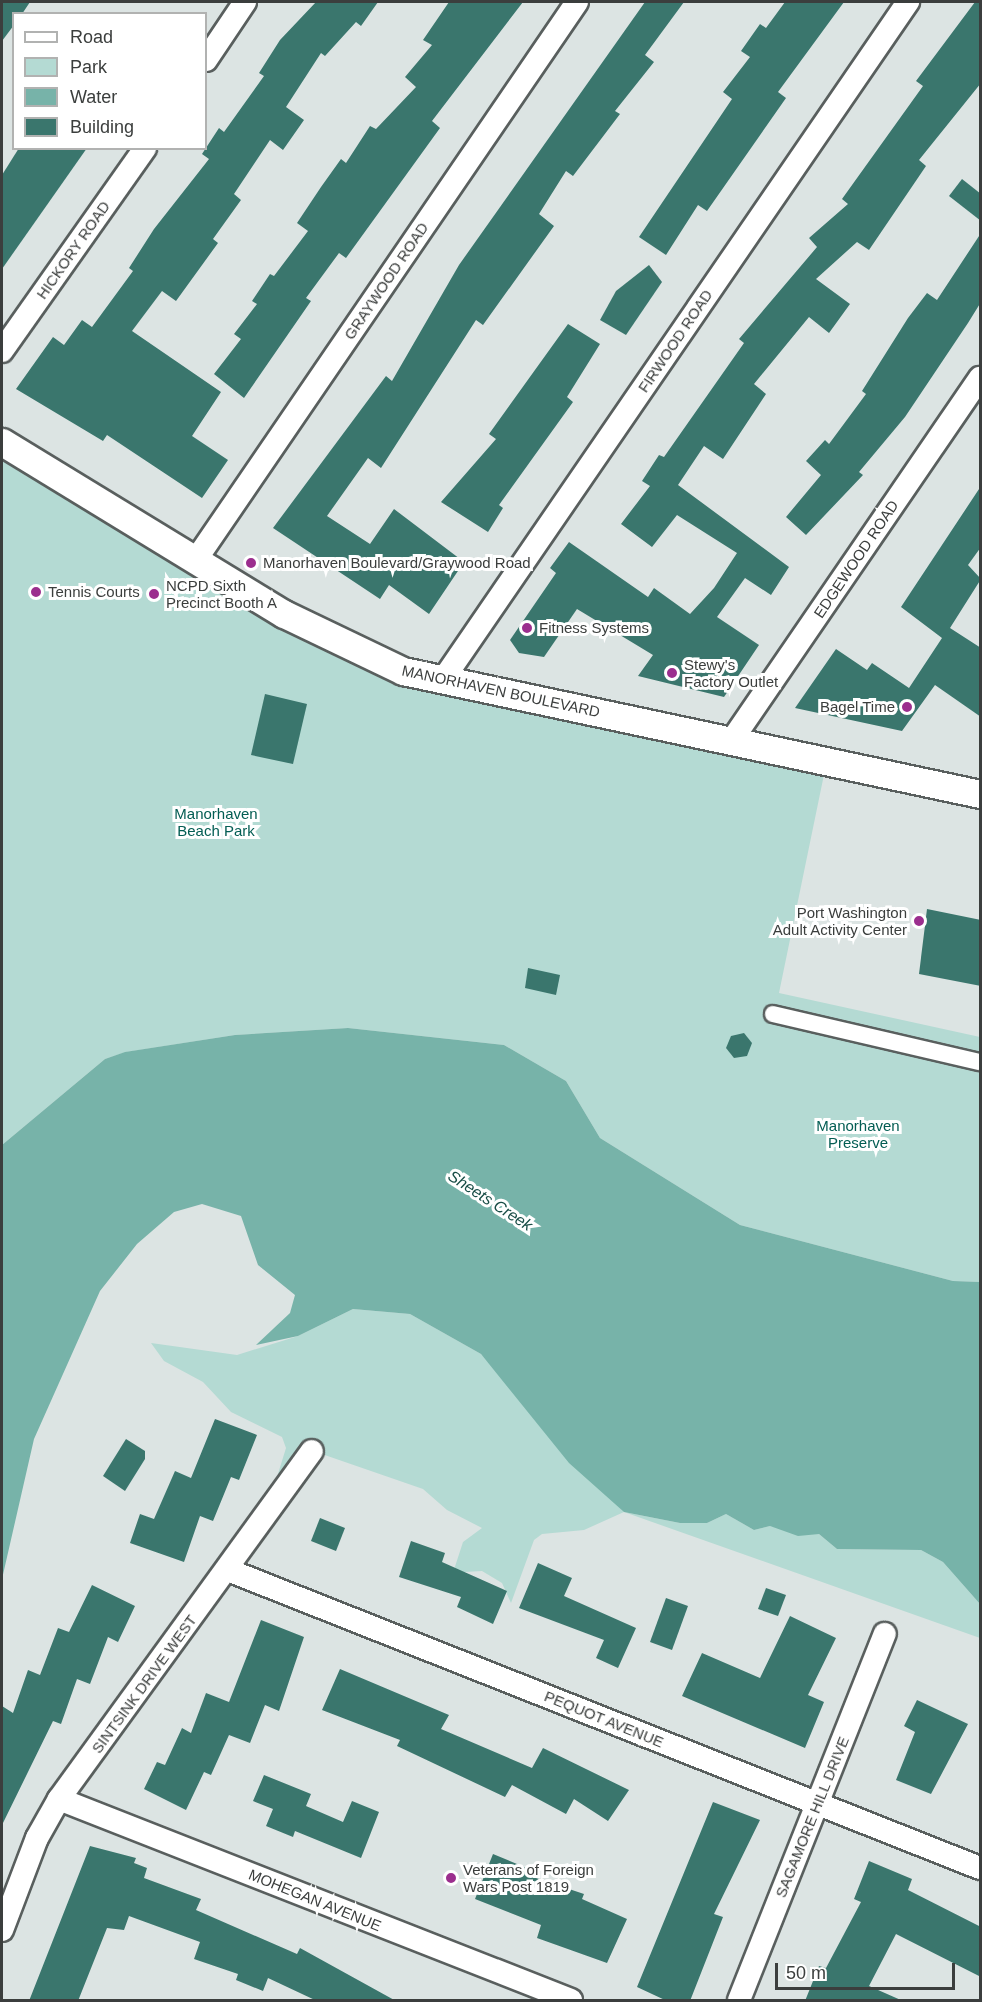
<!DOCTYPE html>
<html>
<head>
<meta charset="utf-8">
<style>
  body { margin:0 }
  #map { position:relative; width:982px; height:2002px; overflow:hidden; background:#dce4e3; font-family:Arial,sans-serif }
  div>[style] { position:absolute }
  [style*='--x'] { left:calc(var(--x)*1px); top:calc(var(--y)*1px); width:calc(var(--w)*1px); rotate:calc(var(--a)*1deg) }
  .green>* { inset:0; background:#b4dad3 }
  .water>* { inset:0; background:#77b3a9 }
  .building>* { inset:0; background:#3a766d }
  .roads { filter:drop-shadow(2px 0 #595f5e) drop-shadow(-2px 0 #595f5e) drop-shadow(0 2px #595f5e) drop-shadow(0 -2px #595f5e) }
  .pedestrian>* { height:16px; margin:-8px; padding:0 8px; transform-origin:8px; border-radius:8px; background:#fff }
  .minor>* { height:22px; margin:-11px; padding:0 11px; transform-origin:11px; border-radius:11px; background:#fff }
  .tertiary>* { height:27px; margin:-13.5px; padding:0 13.5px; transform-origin:13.5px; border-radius:13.5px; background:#fff }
  .dots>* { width:16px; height:16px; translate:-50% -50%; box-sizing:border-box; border:3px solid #fff; border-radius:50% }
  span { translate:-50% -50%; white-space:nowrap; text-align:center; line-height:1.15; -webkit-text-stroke:6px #fff; paint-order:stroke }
  .street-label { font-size:15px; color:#3b3e3d }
  .poi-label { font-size:15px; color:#3b3e3d }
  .left { translate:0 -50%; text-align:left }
  .right { translate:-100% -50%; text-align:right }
  .park-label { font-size:15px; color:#035d53 }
  .water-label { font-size:16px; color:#184d46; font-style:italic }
  .frame { position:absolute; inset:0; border:3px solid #3b3e3d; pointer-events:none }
  .legend { position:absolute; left:12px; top:12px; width:195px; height:138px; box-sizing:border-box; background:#fff; border:2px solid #b1b2b1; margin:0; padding:8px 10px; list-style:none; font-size:18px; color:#3b3e3d }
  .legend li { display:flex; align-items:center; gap:12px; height:30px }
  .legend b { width:30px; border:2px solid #b1b2b1 }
  .scale { position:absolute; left:775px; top:1963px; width:180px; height:27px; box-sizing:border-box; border:3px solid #3b3e3d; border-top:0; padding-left:8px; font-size:18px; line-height:21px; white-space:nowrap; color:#3b3e3d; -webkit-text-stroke:4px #fff; paint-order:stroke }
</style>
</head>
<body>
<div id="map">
  <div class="green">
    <i style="clip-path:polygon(2px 441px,363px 655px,827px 760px,779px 993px,980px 1037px,980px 1282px,953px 1281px,740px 1225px,600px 1138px,566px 1081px,504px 1045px,348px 1028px,235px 1035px,126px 1052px,105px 1059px,2px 1145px)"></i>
    <i style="clip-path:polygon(353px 1309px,410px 1314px,481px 1354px,624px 1512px,680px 1523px,707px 1523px,726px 1514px,754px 1530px,770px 1526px,819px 1534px,837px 1549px,921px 1550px,943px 1562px,980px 1604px,980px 1638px,624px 1512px,584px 1530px,542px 1534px,534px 1540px,511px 1603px,502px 1583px,482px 1571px,464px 1572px,449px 1585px,463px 1542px,482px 1528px,447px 1510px,423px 1489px,316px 1452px,277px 1477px,286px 1448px,282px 1437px,231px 1412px,203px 1382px,164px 1361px,151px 1343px,237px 1355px,298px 1336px)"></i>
  </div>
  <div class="water">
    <i style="clip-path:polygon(348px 1028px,504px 1045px,566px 1081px,600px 1138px,740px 1225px,953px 1281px,980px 1282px,980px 1604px,943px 1562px,921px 1550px,837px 1549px,819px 1534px,798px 1536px,770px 1526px,754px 1530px,726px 1514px,707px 1523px,680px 1523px,624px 1512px,569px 1463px,481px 1354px,410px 1314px,353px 1309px,298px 1336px,256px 1345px,290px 1313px,295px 1295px,258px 1265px,241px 1216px,202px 1204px,174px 1212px,137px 1244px,100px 1291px,34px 1439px,2px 1579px,2px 1145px,105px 1059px,125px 1052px,235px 1035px)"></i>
  </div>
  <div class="building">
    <i style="clip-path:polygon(2px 2px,30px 2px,22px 14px,14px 14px,14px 25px,2px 41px)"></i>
    <i style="clip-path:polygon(316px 2px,378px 2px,361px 26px,356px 22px,325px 56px,321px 53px,286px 107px,304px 120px,283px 150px,270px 140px,234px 194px,241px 200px,213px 239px,218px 243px,176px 301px,162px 291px,132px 331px,221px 392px,192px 436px,228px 460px,202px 498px,107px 435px,103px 441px,16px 389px,53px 337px,64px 345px,82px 320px,92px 327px,133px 271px,129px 268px,154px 229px,209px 159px,202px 154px,219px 128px,224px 132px,264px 76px,259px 73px,280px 40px)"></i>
    <i style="clip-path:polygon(449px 2px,523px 2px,432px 121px,440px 128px,346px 258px,339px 253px,306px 298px,311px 301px,244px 398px,214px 374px,241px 339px,234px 334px,257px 304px,252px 301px,270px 274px,274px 276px,308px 231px,297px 223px,321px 187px,341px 159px,346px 163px,370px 126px,376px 129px,416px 87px,405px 77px,432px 45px,423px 40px)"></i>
    <i style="clip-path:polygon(645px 2px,684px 2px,645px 55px,654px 62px,615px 111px,620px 114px,573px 176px,566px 171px,539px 214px,554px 226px,483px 325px,476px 320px,381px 468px,368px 458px,327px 516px,370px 544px,394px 509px,464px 562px,429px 614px,389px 585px,380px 599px,273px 528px,386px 376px,392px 381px,459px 265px)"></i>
    <i style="clip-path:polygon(785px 2px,844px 2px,778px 92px,786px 98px,707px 211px,698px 205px,666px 255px,639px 237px,732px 99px,723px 92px,750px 57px,741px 51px,760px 24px,766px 28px)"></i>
    <i style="clip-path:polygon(975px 2px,981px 2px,981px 83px,919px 160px,926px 166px,869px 250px,857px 242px,816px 279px,850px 304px,829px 333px,809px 317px,754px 384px,766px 394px,723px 459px,704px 446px,678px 485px,789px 567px,771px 595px,745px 578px,717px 617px,759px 645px,724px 697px,638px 676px,653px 655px,577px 609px,544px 657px,519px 653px,510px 640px,556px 573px,550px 568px,569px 542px,648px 597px,654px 588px,690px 614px,714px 588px,737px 553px,677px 515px,652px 547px,621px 524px,650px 486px,642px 481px,659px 455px,664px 457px,744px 343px,739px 339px,817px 247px,809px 238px,848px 204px,842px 199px,923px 86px,916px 81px)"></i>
    <i style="clip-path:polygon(19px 148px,87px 148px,2px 269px,2px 175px)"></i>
    <i style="clip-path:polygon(962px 179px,981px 194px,981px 221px,949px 196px)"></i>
    <i style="clip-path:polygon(981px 233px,981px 302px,968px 323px,905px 417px,859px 472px,863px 475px,806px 535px,786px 517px,821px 475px,806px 461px,825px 440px,829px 444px,866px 394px,862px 391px,908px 318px,927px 293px,937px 300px)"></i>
    <i style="clip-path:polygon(649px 265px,662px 282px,626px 335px,600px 320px,616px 291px)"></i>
    <i style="clip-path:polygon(568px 324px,600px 344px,567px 397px,573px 402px,499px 505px,503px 508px,488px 532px,441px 502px,496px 439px,489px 434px)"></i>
    <i style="clip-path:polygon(981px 486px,981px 547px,968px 565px,981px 579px,950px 628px,981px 648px,981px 717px,935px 685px,902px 731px,795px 708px,836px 649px,867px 670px,872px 663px,909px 688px,942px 638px,901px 607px)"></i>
    <i style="clip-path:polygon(265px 694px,307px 704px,293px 764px,251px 755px)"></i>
    <i style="clip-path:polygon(927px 909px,981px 920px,981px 986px,919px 974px)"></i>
    <i style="clip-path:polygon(528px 968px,560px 975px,556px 995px,525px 988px)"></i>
    <i style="clip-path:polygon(744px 1033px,752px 1043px,747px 1056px,734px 1058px,726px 1048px,731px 1036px)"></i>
    <i style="clip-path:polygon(215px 1419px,257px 1435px,239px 1480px,231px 1477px,213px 1521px,200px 1516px,184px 1562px,130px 1543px,140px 1514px,154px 1519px,175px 1471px,191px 1478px)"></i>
    <i style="clip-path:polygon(126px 1439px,145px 1451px,145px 1459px,125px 1491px,103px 1476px)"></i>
    <i style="clip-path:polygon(320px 1518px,345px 1528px,336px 1551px,311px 1541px)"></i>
    <i style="clip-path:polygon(411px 1541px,445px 1553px,442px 1562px,507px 1591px,493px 1624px,457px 1607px,461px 1597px,399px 1577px)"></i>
    <i style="clip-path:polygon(538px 1563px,572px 1578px,564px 1596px,636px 1628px,618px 1668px,596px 1658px,604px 1640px,519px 1608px)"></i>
    <i style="clip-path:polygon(92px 1585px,135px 1606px,118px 1642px,108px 1637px,90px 1684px,77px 1679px,61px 1724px,53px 1721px,2px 1825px,2px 1706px,13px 1713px,28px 1670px,40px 1675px,58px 1628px,69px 1632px)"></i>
    <i style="clip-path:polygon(766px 1588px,786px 1595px,778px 1616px,758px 1609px)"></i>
    <i style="clip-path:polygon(666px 1598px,688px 1606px,672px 1650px,650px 1642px)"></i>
    <i style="clip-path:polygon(790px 1616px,836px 1638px,808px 1695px,824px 1702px,805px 1748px,682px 1696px,702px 1653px,760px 1678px)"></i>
    <i style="clip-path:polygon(261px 1620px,304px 1637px,279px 1711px,265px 1705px,250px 1743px,229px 1735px,211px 1775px,204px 1772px,186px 1810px,144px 1789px,157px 1762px,165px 1765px,182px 1728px,191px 1733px,206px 1693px,229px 1702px)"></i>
    <i style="clip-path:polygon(340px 1669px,449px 1715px,441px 1729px,532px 1768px,543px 1748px,629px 1790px,608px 1821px,574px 1799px,566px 1814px,512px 1785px,505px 1797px,397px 1746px,400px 1740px,322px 1710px)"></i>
    <i style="clip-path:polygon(917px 1700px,968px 1724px,931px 1794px,896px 1780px,915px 1732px,904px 1726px)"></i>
    <i style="clip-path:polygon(264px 1775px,311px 1794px,306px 1806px,343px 1822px,352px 1801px,379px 1812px,361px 1858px,295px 1831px,293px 1837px,266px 1826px,273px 1809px,253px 1801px)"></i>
    <i style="clip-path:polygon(713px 1802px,760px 1820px,714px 1914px,723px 1917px,690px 2001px,667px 2001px,637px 1987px)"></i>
    <i style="clip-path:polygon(90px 1846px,136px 1858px,134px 1863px,147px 1868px,144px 1878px,201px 1899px,196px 1910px,297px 1954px,300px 1948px,396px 2001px,317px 2001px,268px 1978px,263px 1991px,236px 1980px,238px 1974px,194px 1959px,200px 1942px,129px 1916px,124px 1930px,107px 1928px,78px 2001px,29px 2001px)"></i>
    <i style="clip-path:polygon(493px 1854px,529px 1869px,527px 1875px,584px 1894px,582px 1899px,627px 1919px,607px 1963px,537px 1938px,541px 1925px,475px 1899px)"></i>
    <i style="clip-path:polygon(869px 1861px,912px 1879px,908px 1890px,981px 1927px,981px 1977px,896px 1934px,869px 1986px,903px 2001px,805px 2001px,819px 1966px,826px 1968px,861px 1902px,854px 1899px)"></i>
  </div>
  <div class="roads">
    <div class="pedestrian">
      <i style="--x:773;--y:1014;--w:212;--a:13.1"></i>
    </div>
    <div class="minor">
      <i style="--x:206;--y:60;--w:70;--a:-56.1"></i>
      <i style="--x:2;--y:351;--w:248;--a:-54.8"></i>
      <i style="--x:195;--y:561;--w:677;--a:-55.65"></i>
      <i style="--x:442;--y:681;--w:824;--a:-55.54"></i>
      <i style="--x:732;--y:740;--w:439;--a:-55.6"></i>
      <i style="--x:228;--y:1570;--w:809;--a:21.62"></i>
      <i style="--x:59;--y:1799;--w:550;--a:21.43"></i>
      <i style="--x:2;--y:1930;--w:98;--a:-69.2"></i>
      <i style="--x:37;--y:1838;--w:45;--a:-60.6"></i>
      <i style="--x:59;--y:1799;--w:430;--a:-54"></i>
      <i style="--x:739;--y:2000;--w:394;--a:-68.3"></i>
    </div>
    <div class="tertiary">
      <i style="--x:2;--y:442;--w:330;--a:31.4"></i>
      <i style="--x:284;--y:614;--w:132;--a:25.6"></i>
      <i style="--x:403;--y:671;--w:590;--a:12.03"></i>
    </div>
  </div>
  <div class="dots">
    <i style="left:251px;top:563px;background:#9b2e8e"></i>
    <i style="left:36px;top:592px;background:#9b2e8e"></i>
    <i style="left:154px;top:594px;background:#9b2e8e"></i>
    <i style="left:527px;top:628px;background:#9b2e8e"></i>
    <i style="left:672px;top:673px;background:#9b2e8e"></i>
    <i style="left:907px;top:707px;background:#9b2e8e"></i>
    <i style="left:919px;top:921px;background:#9b2e8e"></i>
    <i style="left:451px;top:1878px;background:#9b2e8e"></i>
  </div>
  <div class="street-label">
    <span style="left:73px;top:250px;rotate:-55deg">HICKORY ROAD</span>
    <span style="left:386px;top:281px;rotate:-56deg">GRAYWOOD ROAD</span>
    <span style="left:675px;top:341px;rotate:-56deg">FIRWOOD ROAD</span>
    <span style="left:856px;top:559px;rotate:-56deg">EDGEWOOD ROAD</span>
    <span style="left:501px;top:691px;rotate:12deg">MANORHAVEN BOULEVARD</span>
    <span style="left:144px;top:1684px;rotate:-54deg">SINTSINK DRIVE WEST</span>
    <span style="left:604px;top:1719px;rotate:22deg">PEQUOT AVENUE</span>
    <span style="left:812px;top:1817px;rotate:-68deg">SAGAMORE HILL DRIVE</span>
    <span style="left:315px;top:1900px;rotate:22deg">MOHEGAN AVENUE</span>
  </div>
  <div class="poi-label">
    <span class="left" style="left:263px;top:563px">Manorhaven Boulevard/Graywood Road</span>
    <span class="left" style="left:166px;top:594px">NCPD Sixth<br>Precinct Booth A</span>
    <span class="left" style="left:48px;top:592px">Tennis Courts</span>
    <span class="left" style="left:539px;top:628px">Fitness Systems</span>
    <span class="left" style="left:684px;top:673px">Stewy's<br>Factory Outlet</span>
    <span class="right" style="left:895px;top:707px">Bagel Time</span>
    <span class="right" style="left:907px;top:921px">Port Washington<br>Adult Activity Center</span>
    <span class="left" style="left:463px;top:1878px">Veterans of Foreign<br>Wars Post 1819</span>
  </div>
  <div class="park-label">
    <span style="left:216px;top:822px">Manorhaven<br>Beach Park</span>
    <span style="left:858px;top:1134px">Manorhaven<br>Preserve</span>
  </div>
  <div class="water-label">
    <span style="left:490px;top:1201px;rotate:33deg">Sheets Creek</span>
  </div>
  <div class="frame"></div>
  <ul class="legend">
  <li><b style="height:8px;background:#fff"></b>Road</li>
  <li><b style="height:16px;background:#b4dad3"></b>Park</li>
  <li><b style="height:16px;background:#77b3a9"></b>Water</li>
  <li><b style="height:16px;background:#3a766d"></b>Building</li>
  </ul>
  <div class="scale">50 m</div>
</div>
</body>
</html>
